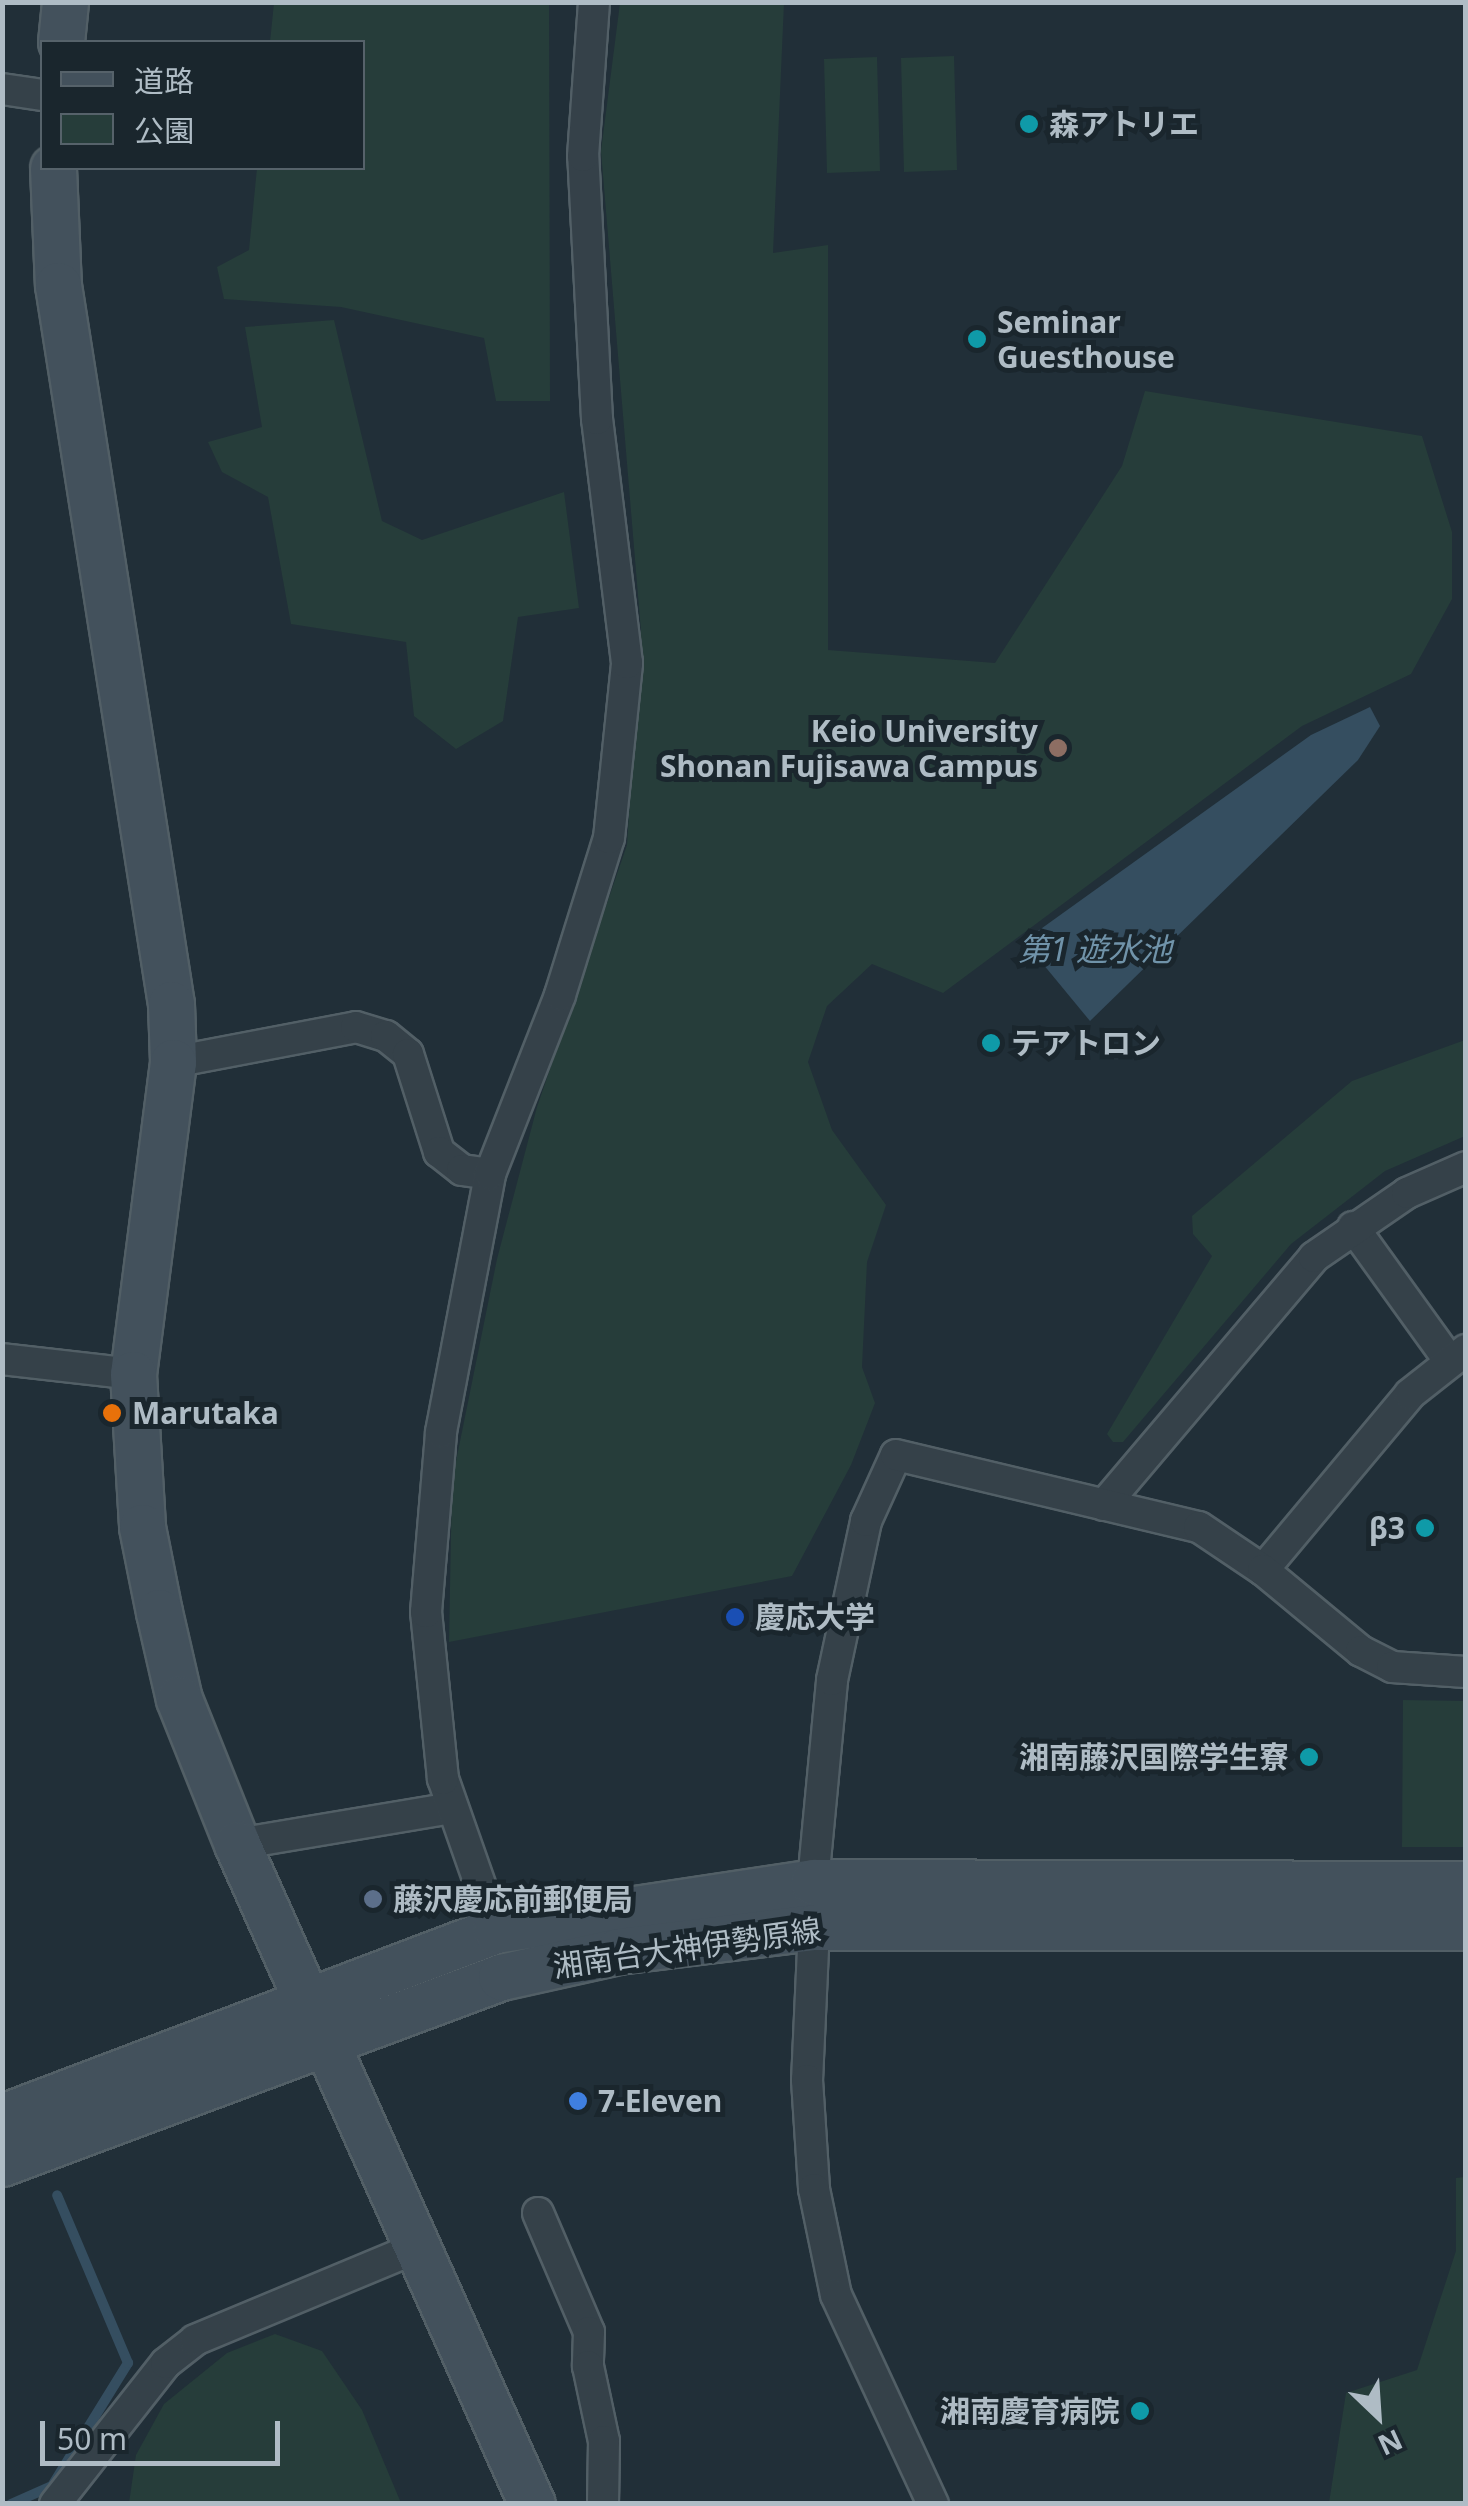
<!DOCTYPE html>
<html>
<head>
<meta charset="utf-8">
<style>
  body { margin:0 }
  #map { position:relative; width:1468px; height:2506px; overflow:hidden; background:#212f38; font-family:"Noto Sans","Noto Sans JP",sans-serif }
  div>[style] { position:absolute }
  [style*='--x'] { left:calc(var(--x)*1px); top:calc(var(--y)*1px); width:calc(var(--w)*1px); rotate:calc(var(--a)*1deg) }
  .green>* { inset:0; background:#263d3a }
  .water>* { inset:0; background:#354e60 }
  .stream>* { height:10px; margin:-5px; padding:0 5px; transform-origin:5px; border-radius:5px; background:#354e60 }
  .roads { filter:drop-shadow(2px 0 #525f66) drop-shadow(-2px 0 #525f66) drop-shadow(0 2px #525f66) drop-shadow(0 -2px #525f66) }
  .street>* { height:30px; margin:-15px; padding:0 15px; transform-origin:15px; border-radius:15px; background:#354149 }
  .secondary>* { height:45px; margin:-22.5px; padding:0 22.5px; transform-origin:22.5px; border-radius:22.5px; background:#43515c }
  .dots>* { width:28px; height:28px; translate:-50% -50%; box-sizing:border-box; border:5px solid #1a262d; border-radius:50% }
  span { translate:-50% -50%; white-space:nowrap; text-align:center; line-height:1.15; -webkit-text-stroke:10px #1a262d; paint-order:stroke }
  .poi-label { font-size:30px; color:#afbcc5; font-weight:700 }
  .left { translate:0 -50%; text-align:left }
  .right { translate:-100% -50%; text-align:right }
  .street-label { font-size:30px; color:#afbcc5 }
  .water-label { font-size:32px; color:#7093a9; font-style:italic }
  .frame { position:absolute; inset:0; border:5px solid #afbcc5; pointer-events:none }
  .legend { position:absolute; left:40px; top:40px; width:325px; height:130px; box-sizing:border-box; background:#1a262d; border:2px solid #56626a; margin:0; padding:12px 18px; list-style:none; font-size:30px; color:#afbcc5 }
  .legend li { display:flex; align-items:center; gap:20px; height:50px }
  .legend b { width:50px; border:2px solid #56626a }
  .north { position:absolute; left:1328px; top:2366px; width:100px; height:100px; -webkit-text-stroke:8px #1a262d; paint-order:stroke; rotate:155deg; font-size:28px; font-weight:700; line-height:40px; text-align:center; color:#afbcc5 }
  .north::after { content:''; display:block; margin:auto; width:35px; height:45px; background:#afbcc5; clip-path:polygon(50% 0,100% 100%,50% 72%,0 100%) }
  .scale { position:absolute; left:40px; top:2421px; width:240px; height:45px; box-sizing:border-box; border:5px solid #afbcc5; border-top:0; padding-left:12px; font-size:30px; line-height:35px; white-space:nowrap; color:#afbcc5; -webkit-text-stroke:8px #1a262d; paint-order:stroke }
</style>
</head>
<body>
<div id="map">
  <div class="green">
    <i style="clip-path:polygon(274px 3px,549px 3px,550px 401px,496px 401px,484px 338px,341px 307px,224px 299px,217px 267px,249px 250px,257px 168px,362px 168px,362px 42px,270px 42px)"></i>
    <i style="clip-path:polygon(620px 3px,784px 3px,773px 253px,828px 245px,828px 650px,995px 663px,1122px 466px,1145px 391px,1422px 436px,1452px 532px,1452px 599px,1411px 674px,1302px 726px,943px 993px,872px 964px,827px 1006px,808px 1062px,832px 1130px,886px 1205px,867px 1262px,862px 1367px,875px 1403px,851px 1465px,792px 1576px,449px 1642px,452px 1481px,497px 1259px,537px 1107px,627px 845px,641px 631px,601px 151px)"></i>
    <i style="clip-path:polygon(954px 56px,957px 170px,904px 172px,901px 58px)"></i>
    <i style="clip-path:polygon(877px 57px,880px 171px,827px 173px,824px 59px)"></i>
    <i style="clip-path:polygon(334px 320px,382px 521px,422px 540px,564px 492px,579px 608px,518px 617px,503px 721px,456px 749px,414px 716px,406px 642px,291px 624px,268px 497px,222px 472px,208px 442px,262px 427px,245px 327px)"></i>
    <i style="clip-path:polygon(1465px 1040px,1465px 1136px,1385px 1171px,1291px 1244px,1123px 1442px,1113px 1442px,1107px 1434px,1212px 1256px,1193px 1234px,1192px 1216px,1352px 1081px)"></i>
    <i style="clip-path:polygon(1403px 1700px,1465px 1701px,1465px 1847px,1402px 1847px)"></i>
    <i style="clip-path:polygon(1465px 2177px,1465px 2503px,1329px 2503px,1346px 2393px,1417px 2370px,1456px 2251px,1456px 2178px)"></i>
    <i style="clip-path:polygon(275px 2334px,322px 2351px,362px 2410px,401px 2503px,129px 2503px,136px 2455px,164px 2404px,227px 2353px)"></i>
  </div>
  <div class="water">
    <i style="clip-path:polygon(1370px 707px,1380px 726px,1358px 760px,1090px 1021px,1024px 941px,1311px 735px)"></i>
  </div>
  <div class="stream">
    <i style="--x:11;--y:2504;--w:45;--a:-23.7"></i>
    <i style="--x:52;--y:2486;--w:145;--a:-58.3"></i>
    <i style="--x:128;--y:2363;--w:182;--a:-112.9"></i>
  </div>
  <div class="roads">
    <div class="street">
      <i style="--x:2;--y:89;--w:40;--a:8.5"></i>
      <i style="--x:173;--y:1062;--w:186;--a:-10.8"></i>
      <i style="--x:356;--y:1027;--w:31;--a:17"></i>
      <i style="--x:386;--y:1036;--w:28;--a:39"></i>
      <i style="--x:408;--y:1054;--w:103;--a:72.4"></i>
      <i style="--x:439;--y:1152;--w:29;--a:38"></i>
      <i style="--x:462;--y:1170;--w:28;--a:8"></i>
      <i style="--x:1353;--y:1227;--w:164;--a:54.2"></i>
      <i style="--x:2;--y:1359;--w:132;--a:6.5"></i>
      <i style="--x:1104;--y:1505;--w:325;--a:-49.7"></i>
      <i style="--x:1314;--y:1257;--w:113;--a:-34.5"></i>
      <i style="--x:1407;--y:1193;--w:64;--a:-23.8"></i>
      <i style="--x:1263;--y:1570;--w:229;--a:-50.1"></i>
      <i style="--x:1410;--y:1394;--w:71;--a:-38.2"></i>
      <i style="--x:237;--y:1844;--w:218;--a:-9.5"></i>
      <i style="--x:813;--y:1882;--w:203;--a:-84.6"></i>
      <i style="--x:832;--y:1680;--w:163;--a:-77.9"></i>
      <i style="--x:866;--y:1521;--w:72;--a:-65.6"></i>
      <i style="--x:896;--y:1455;--w:311;--a:13.4"></i>
      <i style="--x:1199;--y:1527;--w:77;--a:33.9"></i>
      <i style="--x:1263;--y:1570;--w:127;--a:39.6"></i>
      <i style="--x:1361;--y:1651;--w:35;--a:27"></i>
      <i style="--x:1392;--y:1667;--w:74;--a:3.9"></i>
      <i style="--x:814;--y:1927;--w:153;--a:92.6"></i>
      <i style="--x:807;--y:2080;--w:109;--a:86.3"></i>
      <i style="--x:814;--y:2189;--w:108;--a:78.3"></i>
      <i style="--x:836;--y:2295;--w:230;--a:65.1"></i>
      <i style="--x:496;--y:1930;--w:160;--a:-109.3"></i>
      <i style="--x:443;--y:1779;--w:168;--a:-95.8"></i>
      <i style="--x:426;--y:1612;--w:181;--a:-85.2"></i>
      <i style="--x:441;--y:1432;--w:263;--a:-79.2"></i>
      <i style="--x:490;--y:1174;--w:192;--a:-68.6"></i>
      <i style="--x:560;--y:995;--w:164;--a:-72.7"></i>
      <i style="--x:609;--y:838;--w:176;--a:-84.1"></i>
      <i style="--x:627;--y:663;--w:246;--a:-97"></i>
      <i style="--x:597;--y:419;--w:263;--a:-93"></i>
      <i style="--x:583;--y:156;--w:154;--a:-85.9"></i>
      <i style="--x:538;--y:2213;--w:129;--a:66.8"></i>
      <i style="--x:589;--y:2332;--w:34;--a:92"></i>
      <i style="--x:588;--y:2366;--w:77;--a:78"></i>
      <i style="--x:604;--y:2441;--w:63;--a:90.9"></i>
      <i style="--x:55;--y:2504;--w:179;--a:-51.8"></i>
      <i style="--x:166;--y:2363;--w:37;--a:-38"></i>
      <i style="--x:195;--y:2340;--w:239;--a:-22.6"></i>
    </div>
    <div class="secondary">
      <i style="--x:61;--y:42;--w:40;--a:-84.3"></i>
      <i style="--x:53;--y:168;--w:117;--a:87.6"></i>
      <i style="--x:58;--y:285;--w:728;--a:81.07"></i>
      <i style="--x:171;--y:1004;--w:58;--a:88"></i>
      <i style="--x:173;--y:1062;--w:315;--a:97.3"></i>
      <i style="--x:133;--y:1374;--w:153;--a:86.6"></i>
      <i style="--x:142;--y:1527;--w:87;--a:78.7"></i>
      <i style="--x:159;--y:1612;--w:89;--a:77.1"></i>
      <i style="--x:179;--y:1699;--w:156;--a:68.2"></i>
      <i style="--x:237;--y:1844;--w:723;--a:65.92"></i>
      <i style="--x:2;--y:2117;--w:528;--a:-20.73"></i>
      <i style="--x:496;--y:1930;--w:321;--a:-8.6"></i>
      <i style="--x:813;--y:1882;--w:653;--a:0.18"></i>
      <i style="--x:2;--y:2163;--w:533;--a:-20.44"></i>
      <i style="--x:501;--y:1977;--w:120;--a:-12.5"></i>
      <i style="--x:618;--y:1951;--w:197;--a:-7"></i>
      <i style="--x:814;--y:1927;--w:652;--a:0"></i>
    </div>
  </div>
  <div class="dots">
    <i style="left:1029px;top:124px;background:#0f9aa8"></i>
    <i style="left:977px;top:339px;background:#0f9aa8"></i>
    <i style="left:1058px;top:748px;background:#8d6e63"></i>
    <i style="left:991px;top:1043px;background:#0f9aa8"></i>
    <i style="left:112px;top:1413px;background:#e8710a"></i>
    <i style="left:1425px;top:1528px;background:#0f9aa8"></i>
    <i style="left:735px;top:1617px;background:#1a4fb4"></i>
    <i style="left:1309px;top:1757px;background:#0f9aa8"></i>
    <i style="left:373px;top:1899px;background:#5c6f8a"></i>
    <i style="left:578px;top:2101px;background:#3f7fe0"></i>
    <i style="left:1140px;top:2411px;background:#0f9aa8"></i>
  </div>
  <div class="poi-label">
    <span class="left" style="left:1049px;top:124px">森アトリエ</span>
    <span class="left" style="left:997px;top:339px">Seminar<br>Guesthouse</span>
    <span class="right" style="left:1038px;top:748px">Keio University<br>Shonan Fujisawa Campus</span>
    <span class="left" style="left:1011px;top:1043px">テアトロン</span>
    <span class="left" style="left:132px;top:1413px">Marutaka</span>
    <span class="right" style="left:1405px;top:1528px">β3</span>
    <span class="left" style="left:755px;top:1617px">慶応大学</span>
    <span class="right" style="left:1289px;top:1757px">湘南藤沢国際学生寮</span>
    <span class="left" style="left:393px;top:1899px">藤沢慶応前郵便局</span>
    <span class="left" style="left:598px;top:2101px">7-Eleven</span>
    <span class="right" style="left:1120px;top:2411px">湘南慶育病院</span>
  </div>
  <div class="street-label">
    <span style="left:687px;top:1948px;rotate:-8deg">湘南台大神伊勢原線</span>
  </div>
  <div class="water-label">
    <span style="left:1095px;top:949px">第1 遊水池</span>
  </div>
  <div class="frame"></div>
  <ul class="legend">
  <li><b style="height:12px;background:#43515c"></b>道路</li>
  <li><b style="height:28px;background:#263d3a"></b>公園</li>
  </ul>
  <div class="north">N</div>
  <div class="scale">50 m</div>
</div>
</body>
</html>
